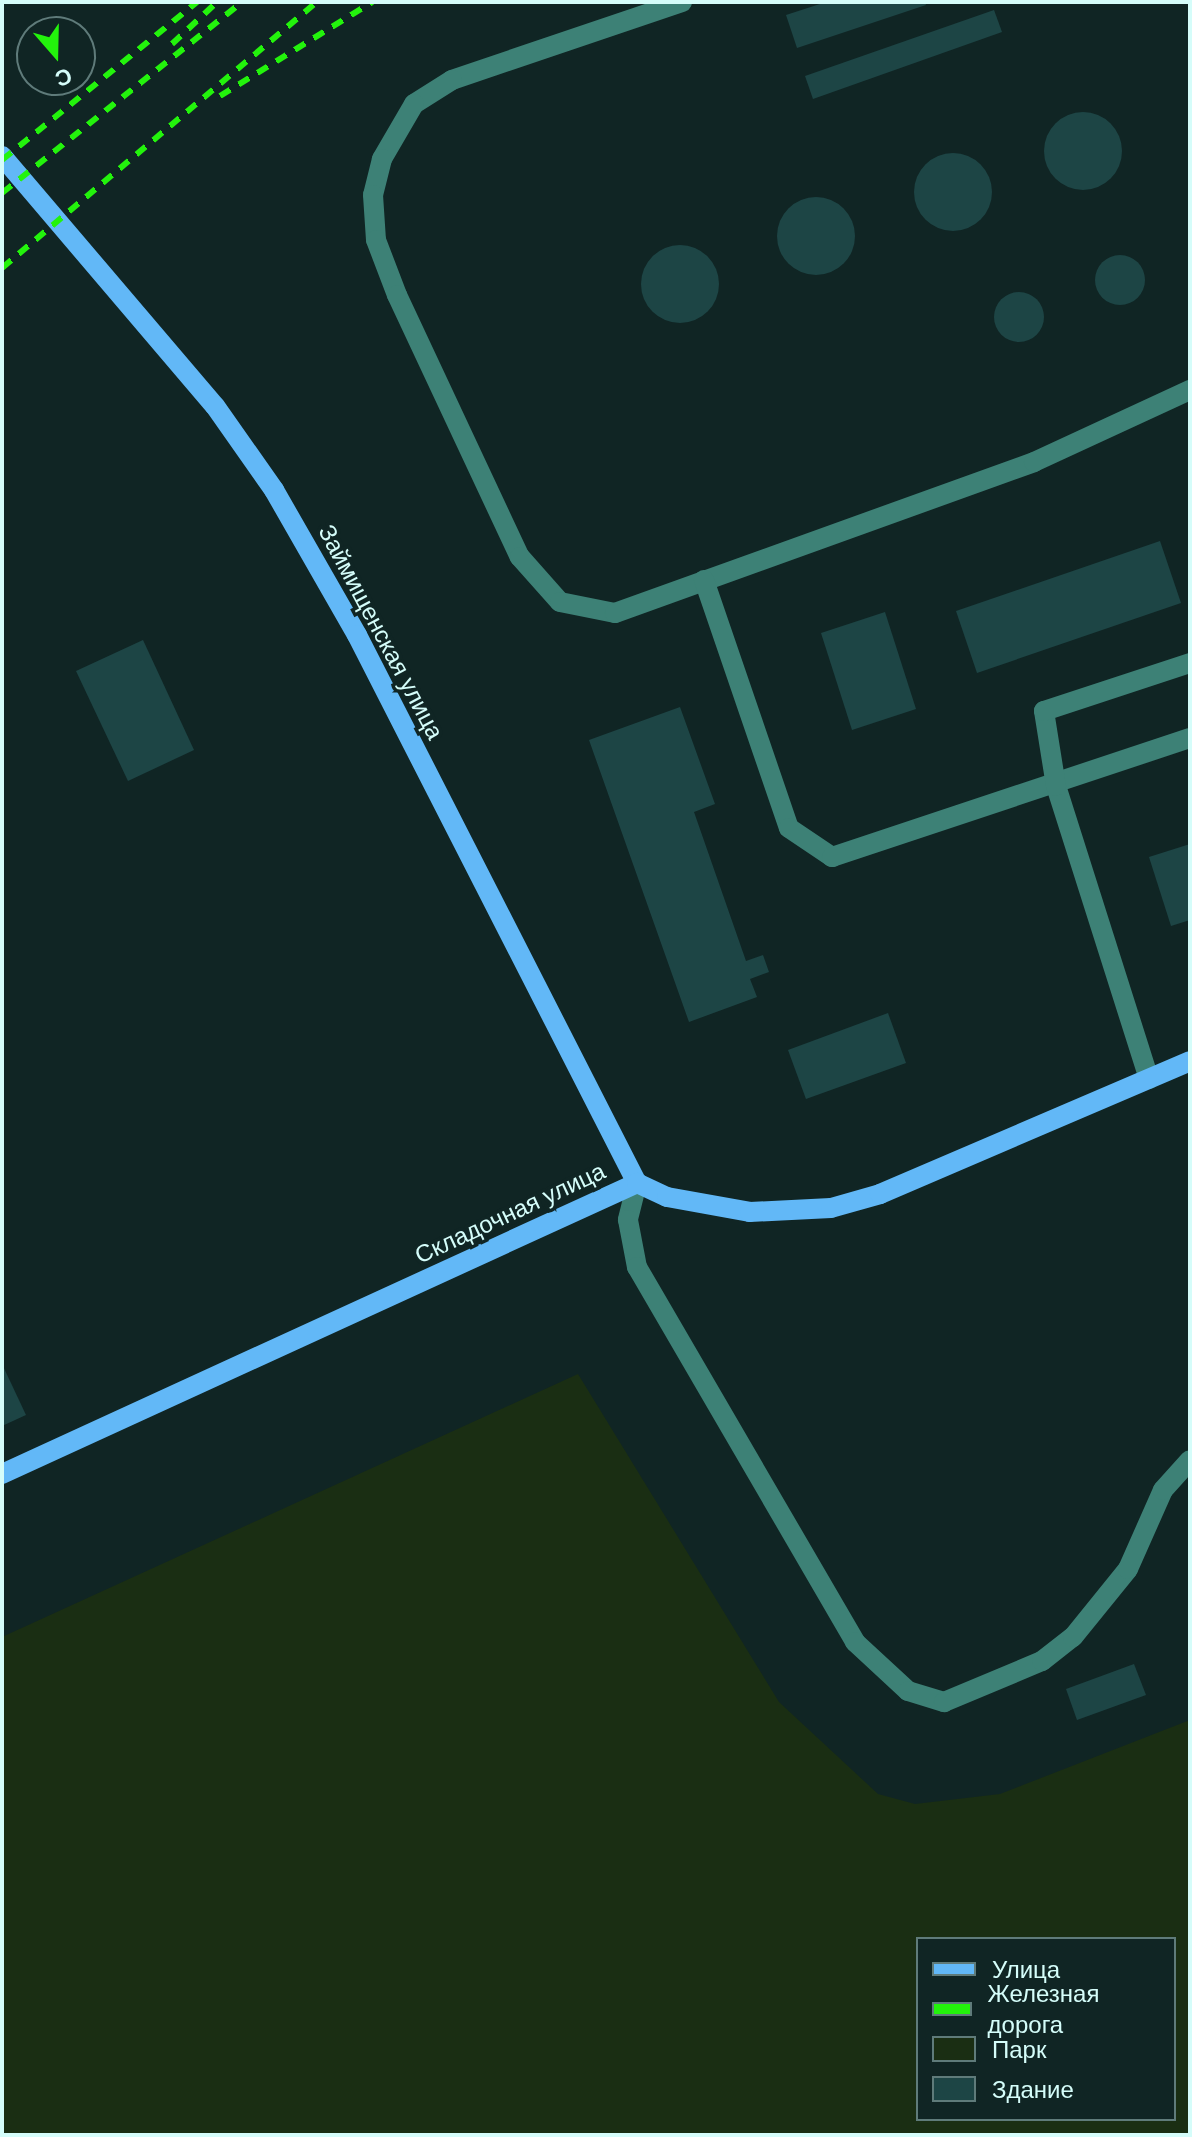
<!DOCTYPE html>
<html>
<head>
<meta charset="utf-8">
<style>
  body { margin:0 }
  #map { position:relative; width:1192px; height:2137px; overflow:hidden; background:#102524; font-family:"DM Sans",sans-serif }
  div>[style] { position:absolute }
  [style*='--x'] { left:calc(var(--x)*1px); top:calc(var(--y)*1px); width:calc(var(--w)*1px); rotate:calc(var(--a)*1deg) }
  .green>* { inset:0; background:#1a2e13 }
  .building>* { inset:0; background:#1d4545 }
  .round { border-radius:50% }
  .minor>* { height:20px; margin:-10px; padding:0 10px; transform-origin:10px; border-radius:10px; background:#3d8176 }
  .major>* { height:20px; margin:-10px; padding:0 10px; transform-origin:10px; border-radius:10px; background:#62b8f7 }
  .rail>* { height:6px; margin-top:-3px; transform-origin:0; background:repeating-linear-gradient(90deg,#23f30c 0 12px,transparent 0 22px) }
  span { translate:-50% -50%; white-space:nowrap; text-align:center; line-height:1.15; -webkit-text-stroke:7px #102524; paint-order:stroke }
  .street-label { font-size:24px; color:#d5fdfa }
  .frame { position:absolute; inset:0; border:4px solid #d5fdfa; pointer-events:none }
  .legend { position:absolute; left:916px; top:1937px; width:260px; height:184px; box-sizing:border-box; background:#102524; border:2px solid #5f7b7a; margin:0; padding:10px 14px; list-style:none; font-size:24px; color:#d5fdfa }
  .legend li { display:flex; align-items:center; gap:16px; height:40px }
  .legend b { width:40px; border:2px solid #5f7b7a }
  .north { position:absolute; left:16px; top:16px; width:80px; height:80px; box-sizing:border-box; background:#102524; border:2px solid #5f7b7a; border-radius:50%; rotate:160deg; font-size:22px; font-weight:700; line-height:32px; text-align:center; color:#d5fdfa }
  .north::after { content:''; display:block; margin:auto; width:28px; height:36px; background:#23f30c; clip-path:polygon(50% 0,100% 100%,50% 72%,0 100%) }
</style>
</head>
<body>
<div id="map">
  <div class="green">
    <i style="clip-path:polygon(evenodd,578px 1374px,779px 1702px,878px 1794px,915px 1804px,1000px 1794px,1190px 1720px,1190px 2135px,2px 2135px,2px 1637px,578px 1374px,918px 1939px,1174px 1939px,1174px 2119px,918px 2119px,918px 1939px)"></i>
  </div>
  <div class="building">
    <i style="clip-path:polygon(826px 2px,925px 2px,926px 5px,797px 48px,786px 15px)"></i>
    <i style="clip-path:polygon(994px 10px,1002px 32px,813px 99px,805px 76px)"></i>
    <i class="round" style="left:1044px;top:112px;width:78px;height:78px"></i>
    <i class="round" style="left:914px;top:153px;width:78px;height:78px"></i>
    <i class="round" style="left:777px;top:197px;width:78px;height:78px"></i>
    <i class="round" style="left:641px;top:245px;width:78px;height:78px"></i>
    <i class="round" style="left:1095px;top:255px;width:50px;height:50px"></i>
    <i class="round" style="left:994px;top:292px;width:50px;height:50px"></i>
    <i style="clip-path:polygon(1160px 541px,1181px 603px,977px 673px,956px 611px)"></i>
    <i style="clip-path:polygon(885px 612px,916px 709px,852px 730px,821px 633px)"></i>
    <i style="clip-path:polygon(143px 640px,194px 750px,128px 781px,76px 671px)"></i>
    <i style="clip-path:polygon(680px 707px,715px 804px,694px 812px,746px 961px,763px 955px,769px 972px,750px 979px,757px 997px,689px 1022px,589px 740px)"></i>
    <i style="clip-path:polygon(1190px 844px,1190px 920px,1171px 926px,1149px 857px)"></i>
    <i style="clip-path:polygon(888px 1013px,906px 1063px,806px 1099px,788px 1050px)"></i>
    <i style="clip-path:polygon(2px 1364px,26px 1415px,2px 1426px)"></i>
    <i style="clip-path:polygon(1134px 1664px,1146px 1695px,1077px 1720px,1066px 1689px)"></i>
  </div>
  <div class="minor">
    <i style="--x:682;--y:2;--w:243;--a:161.3"></i>
    <i style="--x:452;--y:80;--w:45;--a:147.7"></i>
    <i style="--x:414;--y:104;--w:64;--a:120.2"></i>
    <i style="--x:382;--y:159;--w:37;--a:104"></i>
    <i style="--x:373;--y:195;--w:45;--a:86.2"></i>
    <i style="--x:376;--y:240;--w:59;--a:69.1"></i>
    <i style="--x:397;--y:295;--w:289;--a:64.9"></i>
    <i style="--x:520;--y:557;--w:60;--a:48.4"></i>
    <i style="--x:560;--y:602;--w:56;--a:11.3"></i>
    <i style="--x:615;--y:613;--w:445;--a:-19.8"></i>
    <i style="--x:1034;--y:462;--w:172;--a:-24.8"></i>
    <i style="--x:704;--y:580;--w:262;--a:71.1"></i>
    <i style="--x:789;--y:828;--w:52;--a:34"></i>
    <i style="--x:832;--y:857;--w:377;--a:-18.4"></i>
    <i style="--x:1149;--y:1079;--w:307;--a:-107.6"></i>
    <i style="--x:1056;--y:786;--w:76;--a:-99.1"></i>
    <i style="--x:1044;--y:711;--w:154;--a:-18.2"></i>
    <i style="--x:637;--y:1183;--w:38;--a:104"></i>
    <i style="--x:628;--y:1220;--w:48;--a:79.2"></i>
    <i style="--x:637;--y:1267;--w:434;--a:59.8"></i>
    <i style="--x:855;--y:1642;--w:72;--a:42.8"></i>
    <i style="--x:908;--y:1691;--w:38;--a:17"></i>
    <i style="--x:944;--y:1702;--w:106;--a:-22.7"></i>
    <i style="--x:1042;--y:1661;--w:39;--a:-38"></i>
    <i style="--x:1073;--y:1637;--w:87;--a:-51"></i>
    <i style="--x:1128;--y:1569;--w:86;--a:-66.1"></i>
    <i style="--x:1163;--y:1490;--w:40;--a:-48"></i>
  </div>
  <div class="major">
    <i style="--x:2;--y:156;--w:328;--a:49.6"></i>
    <i style="--x:215;--y:406;--w:103;--a:54.9"></i>
    <i style="--x:274;--y:490;--w:167;--a:60.2"></i>
    <i style="--x:357;--y:635;--w:615;--a:62.94"></i>
    <i style="--x:2;--y:1474;--w:699;--a:-24.62"></i>
    <i style="--x:637;--y:1183;--w:33;--a:25"></i>
    <i style="--x:667;--y:1197;--w:84;--a:10.2"></i>
    <i style="--x:750;--y:1212;--w:81;--a:-2.8"></i>
    <i style="--x:831;--y:1208;--w:51;--a:-15.9"></i>
    <i style="--x:880;--y:1194;--w:337;--a:-23.2"></i>
  </div>
  <div class="rail">
    <i style="--x:172;--y:44;--w:62;--a:-43"></i>
    <i style="--x:220;--y:96;--w:179;--a:-31.7"></i>
    <i style="--x:2;--y:160;--w:251;--a:-39"></i>
    <i style="--x:2;--y:193;--w:307;--a:-38.5"></i>
    <i style="--x:2;--y:268;--w:412;--a:-40.2"></i>
  </div>
  <div class="street-label">
    <span style="left:381px;top:632px;rotate:62deg">Займищенская улица</span>
    <span style="left:510px;top:1213px;rotate:-25deg">Складочная улица</span>
  </div>
  <div class="frame"></div>
  <ul class="legend">
  <li><b style="height:10px;background:#62b8f7"></b>Улица</li>
  <li><b style="height:10px;background:#23f30c"></b>Железная дорога</li>
  <li><b style="height:22px;background:#1a2e13"></b>Парк</li>
  <li><b style="height:22px;background:#1d4545"></b>Здание</li>
  </ul>
  <div class="north">С</div>
</div>
</body>
</html>
